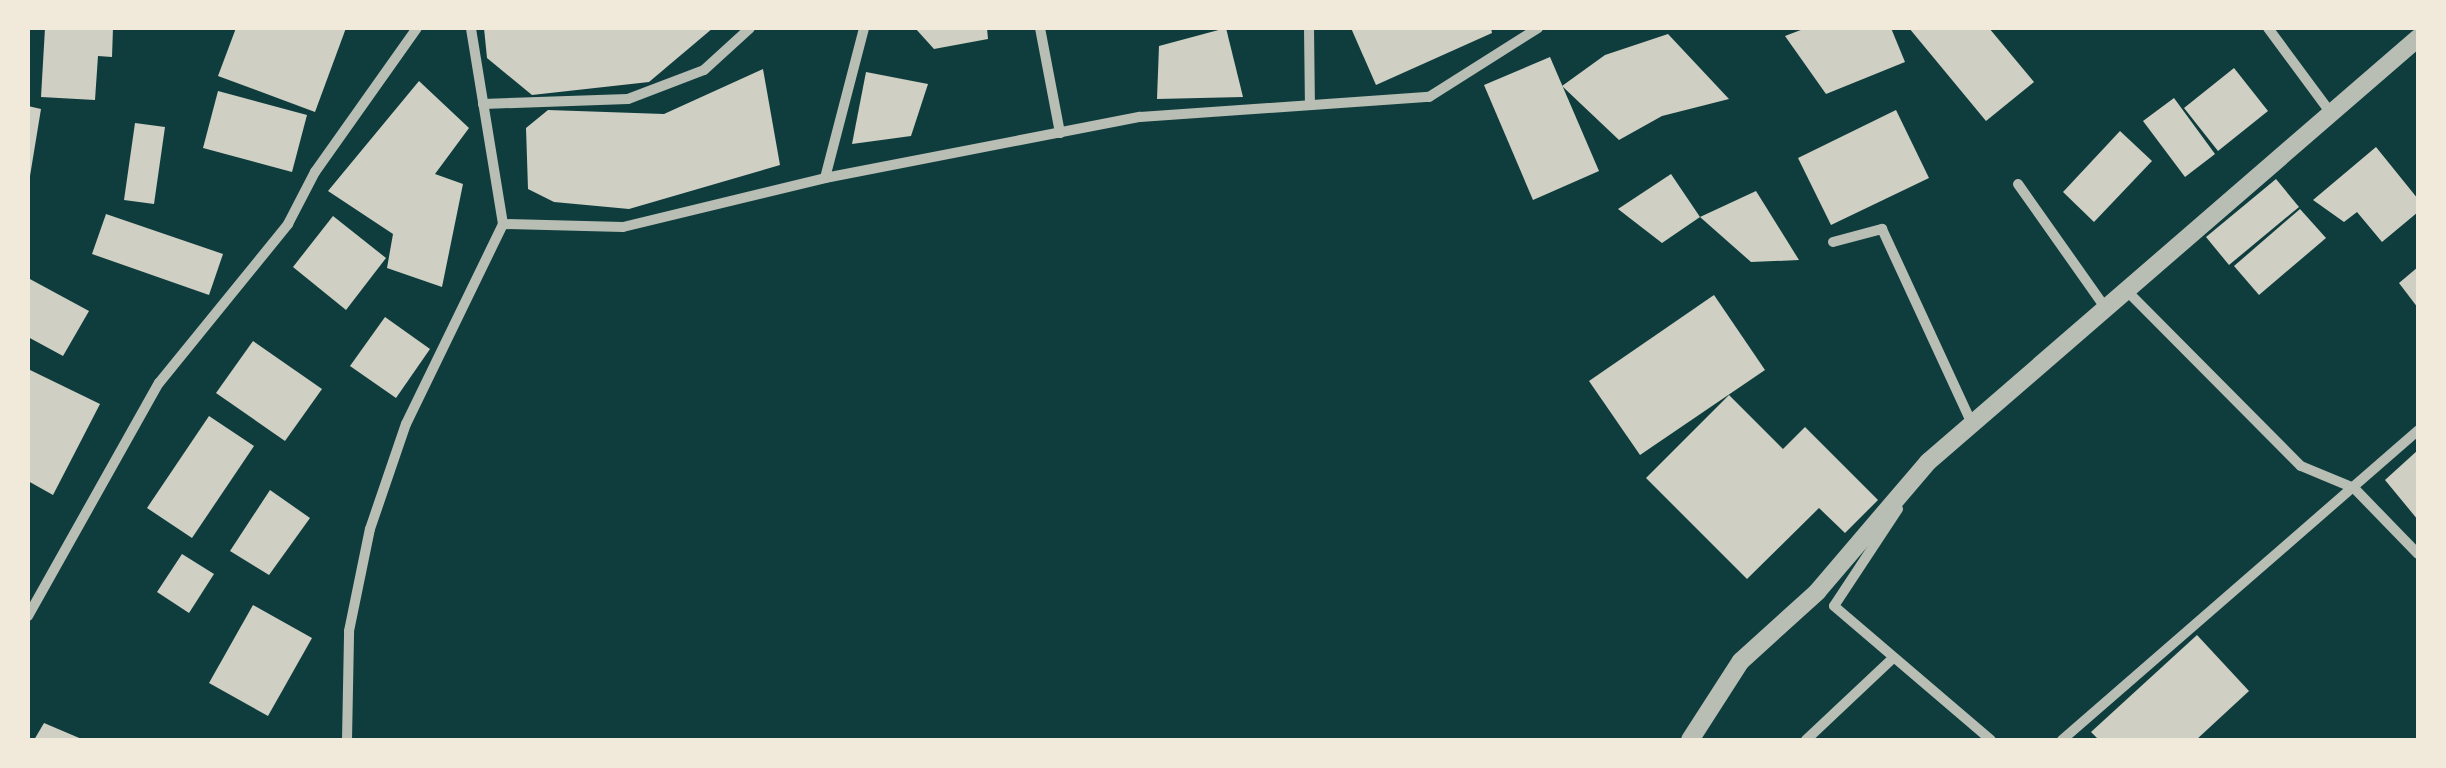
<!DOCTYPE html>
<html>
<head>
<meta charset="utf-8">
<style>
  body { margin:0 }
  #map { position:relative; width:2446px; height:768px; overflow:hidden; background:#0f3d3e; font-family:"PT Serif",serif }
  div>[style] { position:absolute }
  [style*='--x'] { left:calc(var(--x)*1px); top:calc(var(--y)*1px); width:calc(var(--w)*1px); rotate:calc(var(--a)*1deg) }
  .building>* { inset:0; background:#cfcfc3 }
  .minor>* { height:10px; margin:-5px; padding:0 5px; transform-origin:5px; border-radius:5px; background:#b8beb3 }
  .tertiary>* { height:18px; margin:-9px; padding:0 9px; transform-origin:9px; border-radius:9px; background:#b8beb3 }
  span { translate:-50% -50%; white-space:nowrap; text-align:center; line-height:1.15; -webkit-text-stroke:10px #f1e9da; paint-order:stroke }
  .frame { position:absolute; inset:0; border:30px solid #f1e9da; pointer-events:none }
</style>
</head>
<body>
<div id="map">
  <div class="building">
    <i style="clip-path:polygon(45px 28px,113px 28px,112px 57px,98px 56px,95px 100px,41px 97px)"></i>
    <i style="clip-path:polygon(236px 28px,346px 28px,315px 112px,218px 76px)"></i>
    <i style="clip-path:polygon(484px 28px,713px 28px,649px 82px,532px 95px,487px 58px)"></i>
    <i style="clip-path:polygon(915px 28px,987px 28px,988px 39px,934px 49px)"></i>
    <i style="clip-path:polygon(1226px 28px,1243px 97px,1157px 99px,1159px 46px)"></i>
    <i style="clip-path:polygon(1351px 28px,1491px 28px,1492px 33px,1376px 85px)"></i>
    <i style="clip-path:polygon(1806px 28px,1891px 28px,1905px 62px,1826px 94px,1785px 36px)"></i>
    <i style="clip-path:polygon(1909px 28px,1989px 28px,2034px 82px,1986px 121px)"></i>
    <i style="clip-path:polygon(1668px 34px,1729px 99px,1662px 116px,1619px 140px,1562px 86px,1605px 55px)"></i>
    <i style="clip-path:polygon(1550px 57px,1599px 171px,1533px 200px,1484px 85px)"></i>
    <i style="clip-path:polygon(2234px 68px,2268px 111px,2218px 151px,2184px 108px)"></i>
    <i style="clip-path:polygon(763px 69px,780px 165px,629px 209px,554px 202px,528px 189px,526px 128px,548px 110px,664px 114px)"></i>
    <i style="clip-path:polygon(866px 72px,928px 84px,911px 136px,852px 144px)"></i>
    <i style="clip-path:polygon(419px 81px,469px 128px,435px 174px,463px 184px,442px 287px,387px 268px,393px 234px,328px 191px)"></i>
    <i style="clip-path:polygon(218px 91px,307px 115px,292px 172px,203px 148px)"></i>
    <i style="clip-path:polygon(2174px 98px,2215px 154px,2185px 177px,2143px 121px)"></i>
    <i style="clip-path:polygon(28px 106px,41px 109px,30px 176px,28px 176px)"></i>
    <i style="clip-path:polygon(1896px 110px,1929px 178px,1831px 225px,1798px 158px)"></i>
    <i style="clip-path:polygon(135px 123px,165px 127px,154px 204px,124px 200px)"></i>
    <i style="clip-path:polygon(2120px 131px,2152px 161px,2094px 222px,2063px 192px)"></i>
    <i style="clip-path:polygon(2376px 147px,2418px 199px,2418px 212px,2382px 242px,2357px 212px,2344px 222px,2313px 200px)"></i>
    <i style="clip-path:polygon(1671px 174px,1700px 217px,1662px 243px,1618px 209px)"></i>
    <i style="clip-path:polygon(2276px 179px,2299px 207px,2229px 265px,2206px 237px)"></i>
    <i style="clip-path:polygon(1756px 191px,1799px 260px,1751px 262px,1700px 217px)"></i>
    <i style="clip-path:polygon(2300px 209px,2326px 238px,2259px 295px,2234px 266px)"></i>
    <i style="clip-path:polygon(106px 214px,223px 254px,209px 295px,92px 254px)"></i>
    <i style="clip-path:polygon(333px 216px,386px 258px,346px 310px,293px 267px)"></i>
    <i style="clip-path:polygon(2418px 267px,2418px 308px,2399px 283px)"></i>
    <i style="clip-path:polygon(28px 278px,89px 311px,63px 356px,28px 337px)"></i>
    <i style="clip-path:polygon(1714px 295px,1765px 370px,1640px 455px,1589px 381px)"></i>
    <i style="clip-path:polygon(385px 317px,430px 349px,396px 398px,350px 366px)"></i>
    <i style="clip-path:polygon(253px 341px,322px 389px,285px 441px,216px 393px)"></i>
    <i style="clip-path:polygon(28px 369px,100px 404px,53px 495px,28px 481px)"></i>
    <i style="clip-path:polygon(1729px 395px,1783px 449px,1805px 427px,1878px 500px,1845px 533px,1819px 508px,1747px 579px,1646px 478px)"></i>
    <i style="clip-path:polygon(209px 416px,254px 446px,192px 538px,147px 508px)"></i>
    <i style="clip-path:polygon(2418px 450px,2418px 520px,2385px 480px)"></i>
    <i style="clip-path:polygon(270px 490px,310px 518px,269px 575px,230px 551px)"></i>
    <i style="clip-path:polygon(182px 554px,214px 574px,189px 613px,157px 592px)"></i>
    <i style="clip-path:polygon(253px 605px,312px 638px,268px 716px,209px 683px)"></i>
    <i style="clip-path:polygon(2197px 635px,2249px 691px,2196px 740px,2099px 740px,2091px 732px)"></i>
    <i style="clip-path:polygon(44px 723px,84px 740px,34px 740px)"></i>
  </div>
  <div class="minor">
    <i style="--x:1040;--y:28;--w:107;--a:79.2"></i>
    <i style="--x:1309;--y:28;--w:77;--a:89.3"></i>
    <i style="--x:2268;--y:28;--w:101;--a:53.5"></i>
    <i style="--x:483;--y:104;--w:145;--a:-2"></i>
    <i style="--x:628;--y:99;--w:81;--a:-20.9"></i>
    <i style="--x:704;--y:70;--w:62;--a:-42.4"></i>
    <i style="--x:825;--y:178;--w:155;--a:-75.4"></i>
    <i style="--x:2018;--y:184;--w:154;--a:54.8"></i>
    <i style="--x:503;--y:224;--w:120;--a:1.4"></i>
    <i style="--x:623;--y:227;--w:208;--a:-13.6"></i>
    <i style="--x:825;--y:178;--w:321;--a:-11"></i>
    <i style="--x:1140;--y:117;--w:290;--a:-4"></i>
    <i style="--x:1429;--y:97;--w:129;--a:-32.3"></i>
    <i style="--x:1833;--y:242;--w:51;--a:-14.9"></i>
    <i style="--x:1882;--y:229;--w:217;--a:65.2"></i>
    <i style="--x:2126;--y:290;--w:248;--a:45.2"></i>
    <i style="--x:2301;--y:466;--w:57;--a:22.5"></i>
    <i style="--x:2354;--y:488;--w:92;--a:45.9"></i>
    <i style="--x:1898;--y:509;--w:116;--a:123.4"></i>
    <i style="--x:1834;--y:606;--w:206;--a:40.5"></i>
    <i style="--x:28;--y:616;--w:267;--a:-60.7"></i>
    <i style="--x:159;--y:383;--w:205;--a:-50.9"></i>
    <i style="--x:288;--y:224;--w:59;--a:-62.6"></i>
    <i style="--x:315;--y:172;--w:176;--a:-54.7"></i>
    <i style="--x:347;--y:740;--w:109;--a:-88.9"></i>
    <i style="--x:349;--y:631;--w:104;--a:-78.4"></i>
    <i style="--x:370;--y:529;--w:111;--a:-71.1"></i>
    <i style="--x:406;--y:424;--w:222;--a:-64.1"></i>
    <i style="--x:503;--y:224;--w:199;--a:-99.3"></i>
    <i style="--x:1806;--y:740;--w:118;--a:-43.3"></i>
    <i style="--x:2062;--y:740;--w:472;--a:-41"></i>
  </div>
  <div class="tertiary">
    <i style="--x:1690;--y:740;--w:94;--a:-57.2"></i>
    <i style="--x:1741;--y:661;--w:103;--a:-42.2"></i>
    <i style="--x:1817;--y:592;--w:171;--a:-49.5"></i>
    <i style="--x:1928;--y:462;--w:648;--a:-40.87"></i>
  </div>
  <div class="frame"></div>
</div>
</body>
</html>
